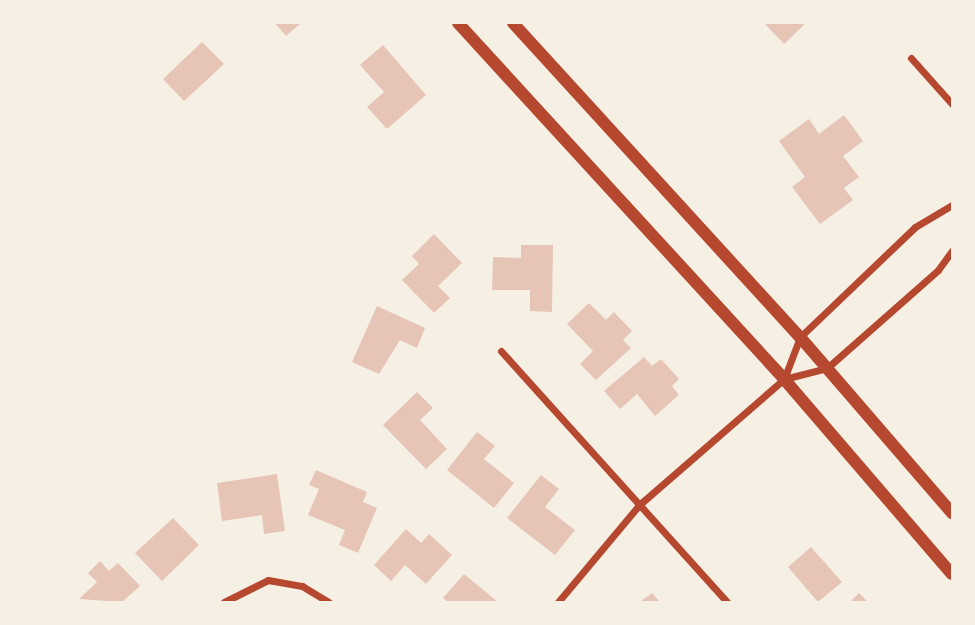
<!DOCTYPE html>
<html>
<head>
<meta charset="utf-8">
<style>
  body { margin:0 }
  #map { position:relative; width:975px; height:625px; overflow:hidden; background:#f6efe4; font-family:"Roboto Condensed",sans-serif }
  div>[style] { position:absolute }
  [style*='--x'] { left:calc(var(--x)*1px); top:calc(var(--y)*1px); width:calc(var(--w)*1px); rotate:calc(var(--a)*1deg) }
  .building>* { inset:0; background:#e6c5b7 }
  .minor>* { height:7px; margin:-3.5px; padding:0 3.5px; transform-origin:3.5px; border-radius:3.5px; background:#b5482f }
  .tertiary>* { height:12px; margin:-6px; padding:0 6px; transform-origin:6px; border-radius:6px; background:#b5482f }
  span { translate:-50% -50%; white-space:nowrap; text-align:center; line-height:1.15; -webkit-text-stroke:5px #f6efe4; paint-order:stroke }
  .frame { position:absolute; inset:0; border:24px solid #f6efe4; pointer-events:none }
</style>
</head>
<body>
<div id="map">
  <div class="building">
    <i style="clip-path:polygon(275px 23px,301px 23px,286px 36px)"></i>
    <i style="clip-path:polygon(764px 23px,806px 23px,784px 44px)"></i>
    <i style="clip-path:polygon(202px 42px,224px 64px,184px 101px,163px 79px)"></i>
    <i style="clip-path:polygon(383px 45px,426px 95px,387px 129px,367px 107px,384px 92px,360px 65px)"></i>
    <i style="clip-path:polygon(844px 115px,863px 141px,843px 156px,859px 177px,844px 188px,853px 200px,820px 224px,792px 187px,805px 177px,779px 141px,809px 119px,819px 134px)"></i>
    <i style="clip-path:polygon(434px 234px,462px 263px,438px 286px,450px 298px,434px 313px,402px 280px,419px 264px,412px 256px)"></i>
    <i style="clip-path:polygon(521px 245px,553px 245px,552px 312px,530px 311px,530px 290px,492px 290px,493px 257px,521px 258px)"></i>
    <i style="clip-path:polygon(589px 303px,606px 320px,614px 312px,632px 331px,623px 340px,631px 348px,596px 380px,580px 364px,593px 351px,567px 324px)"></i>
    <i style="clip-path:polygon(377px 306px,425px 328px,417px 348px,400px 340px,379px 374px,352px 362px)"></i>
    <i style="clip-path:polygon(644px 357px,652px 366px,661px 359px,679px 379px,672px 386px,679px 395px,655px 416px,637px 394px,620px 409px,604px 391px)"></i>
    <i style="clip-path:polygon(417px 392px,433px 408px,420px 420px,447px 449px,426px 469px,383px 425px)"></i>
    <i style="clip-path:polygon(477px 432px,495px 446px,484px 459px,514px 483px,494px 508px,447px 470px)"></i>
    <i style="clip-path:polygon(316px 470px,367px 492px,363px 502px,377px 508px,358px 553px,339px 545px,345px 530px,308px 515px,319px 489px,309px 485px)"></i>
    <i style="clip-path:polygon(277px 474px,285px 531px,264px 534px,262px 515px,222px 521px,217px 483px)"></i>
    <i style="clip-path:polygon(541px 475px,559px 489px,545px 507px,575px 530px,555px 555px,507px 518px)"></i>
    <i style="clip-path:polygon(173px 518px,199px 545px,162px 581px,135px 553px)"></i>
    <i style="clip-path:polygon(406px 529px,421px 543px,429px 534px,452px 555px,426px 584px,405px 565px,391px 581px,374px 565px)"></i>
    <i style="clip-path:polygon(811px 547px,842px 582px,818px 602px,788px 567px)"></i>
    <i style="clip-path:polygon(100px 561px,109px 571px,118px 563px,140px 586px,122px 602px,79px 599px,97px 582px,88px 573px)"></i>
    <i style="clip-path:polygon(464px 574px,498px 602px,448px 602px,443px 598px)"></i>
    <i style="clip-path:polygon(652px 593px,660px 602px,640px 602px)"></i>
    <i style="clip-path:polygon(859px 593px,868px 602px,850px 602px)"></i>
  </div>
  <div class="minor">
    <i style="--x:911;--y:58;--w:62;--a:48.3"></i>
    <i style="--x:501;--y:351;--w:338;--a:48"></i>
    <i style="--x:784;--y:379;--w:45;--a:-69.1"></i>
    <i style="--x:800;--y:337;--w:159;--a:-43.7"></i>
    <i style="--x:915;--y:227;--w:43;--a:-30.7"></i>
    <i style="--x:224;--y:602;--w:49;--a:-26.6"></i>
    <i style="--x:268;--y:580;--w:35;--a:10"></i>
    <i style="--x:302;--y:586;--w:31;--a:31"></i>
    <i style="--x:558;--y:602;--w:126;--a:-50.1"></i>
    <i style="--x:639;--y:505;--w:192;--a:-41"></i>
    <i style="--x:784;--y:379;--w:44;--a:-14.3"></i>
    <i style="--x:827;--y:368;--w:148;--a:-41.4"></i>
    <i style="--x:938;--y:270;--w:24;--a:-54"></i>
  </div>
  <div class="tertiary">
    <i style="--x:458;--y:23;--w:483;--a:47.5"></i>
    <i style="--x:784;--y:379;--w:257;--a:49.3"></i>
    <i style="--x:513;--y:23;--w:425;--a:47.6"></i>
    <i style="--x:800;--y:337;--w:233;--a:49.2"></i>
  </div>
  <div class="frame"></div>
</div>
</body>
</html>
